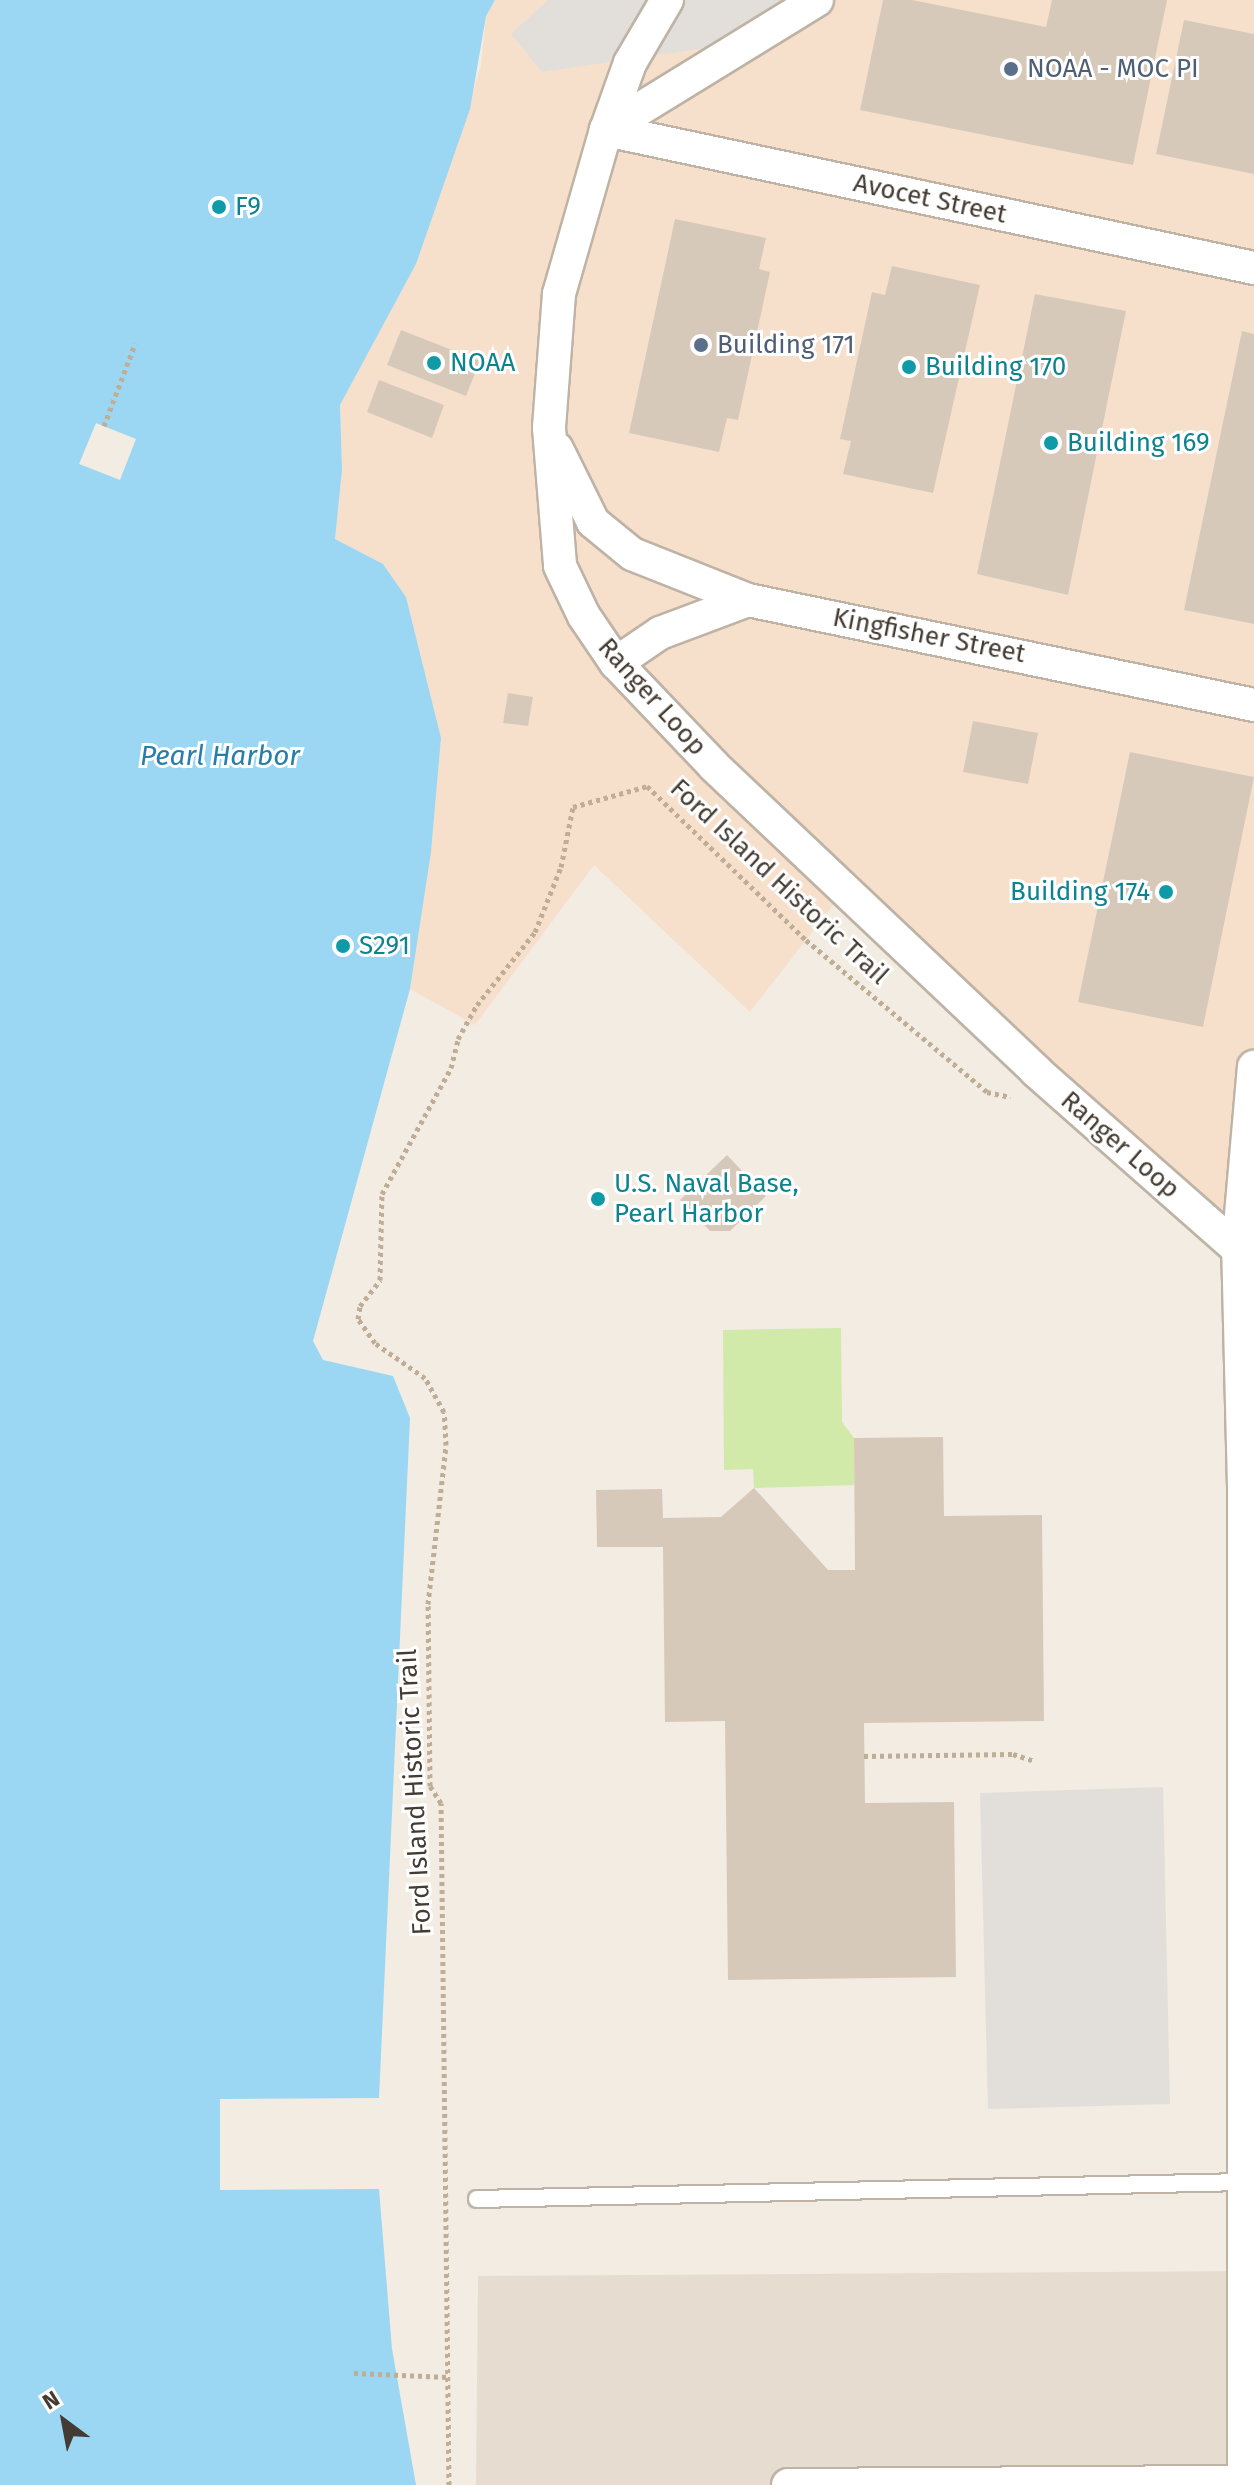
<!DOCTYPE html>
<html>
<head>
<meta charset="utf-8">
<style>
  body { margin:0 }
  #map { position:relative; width:1254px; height:2485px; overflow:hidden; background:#f2ece2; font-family:"Fira Sans",sans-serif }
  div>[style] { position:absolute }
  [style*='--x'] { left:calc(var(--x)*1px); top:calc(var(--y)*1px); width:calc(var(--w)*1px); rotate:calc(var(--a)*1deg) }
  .residential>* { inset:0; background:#e6ddd0 }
  .commercial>* { inset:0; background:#f6e0cc }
  .green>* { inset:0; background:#d1e9a9 }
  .parking>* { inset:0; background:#e2dfdb }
  .water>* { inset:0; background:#9bd6f3 }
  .pier>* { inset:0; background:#f2ece2 }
  .building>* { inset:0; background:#d7c9ba }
  .path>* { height:5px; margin-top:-2.5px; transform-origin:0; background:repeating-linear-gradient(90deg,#c0ad95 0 4px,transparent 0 8px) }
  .roads { filter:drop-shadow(2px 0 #beb3a5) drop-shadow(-2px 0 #beb3a5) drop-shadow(0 2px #beb3a5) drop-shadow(0 -2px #beb3a5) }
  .service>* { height:16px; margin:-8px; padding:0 8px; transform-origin:8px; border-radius:8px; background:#fff }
  .minor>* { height:32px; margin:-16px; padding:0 16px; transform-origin:16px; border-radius:16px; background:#fff }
  .dots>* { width:22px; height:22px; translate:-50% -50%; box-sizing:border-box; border:4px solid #fff; border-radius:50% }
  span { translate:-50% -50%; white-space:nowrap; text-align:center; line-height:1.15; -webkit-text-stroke:6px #fff; paint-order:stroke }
  .service-label { font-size:26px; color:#4e5e75 }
  .left { translate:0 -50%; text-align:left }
  .street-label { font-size:26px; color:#443c33 }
  .culture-label { font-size:26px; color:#0d838f }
  .right { translate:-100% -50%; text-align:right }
  .water-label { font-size:28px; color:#287eab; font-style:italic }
  .north { position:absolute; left:24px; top:2381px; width:80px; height:80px; -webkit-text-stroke:6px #fff; paint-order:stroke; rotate:328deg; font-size:22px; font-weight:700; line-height:32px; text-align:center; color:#443c33 }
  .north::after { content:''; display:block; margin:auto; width:28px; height:36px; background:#443c33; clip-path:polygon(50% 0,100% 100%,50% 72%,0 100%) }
</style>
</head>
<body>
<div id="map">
  <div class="residential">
    <i style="clip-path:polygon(1254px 2271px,1254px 2485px,476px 2485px,478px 2276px)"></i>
  </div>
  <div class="commercial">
    <i style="clip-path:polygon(495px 0,1254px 0,1254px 1067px,1238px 1249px,844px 891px,750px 1012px,594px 865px,475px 1025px,410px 989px,422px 888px,371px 876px,431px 851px,441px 738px,406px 597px,383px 564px,335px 539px,342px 470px,340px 405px,416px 264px,481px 66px,486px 16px)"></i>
  </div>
  <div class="green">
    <i style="clip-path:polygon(841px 1328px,842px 1422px,854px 1438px,854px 1485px,754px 1488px,753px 1469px,724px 1470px,723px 1330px)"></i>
  </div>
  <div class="parking">
    <i style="clip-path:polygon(548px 0,817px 0,747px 42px,542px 72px,511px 34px)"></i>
    <i style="clip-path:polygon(1163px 1787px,1170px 2104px,988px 2109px,980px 1793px)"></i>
  </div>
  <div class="water">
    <i style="clip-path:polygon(0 0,495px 0,486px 16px,470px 109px,416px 264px,340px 405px,342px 470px,335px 539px,383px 564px,406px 597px,441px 738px,431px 852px,410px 989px,313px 1341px,323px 1360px,393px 1376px,410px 1418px,379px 2098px,357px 2099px,355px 2189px,379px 2189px,392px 2349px,416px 2485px,0 2485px)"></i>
  </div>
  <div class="pier">
    <i style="clip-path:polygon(96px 423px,136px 439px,120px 480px,79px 464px)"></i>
    <i style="clip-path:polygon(379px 2098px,361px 2102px,359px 2185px,379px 2189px,220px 2190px,220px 2099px)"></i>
  </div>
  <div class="building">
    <i style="clip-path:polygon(883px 0,912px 0,1046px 27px,1052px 0,1167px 0,1133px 165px,860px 110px)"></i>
    <i style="clip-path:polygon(1184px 20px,1254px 34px,1254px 174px,1156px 154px)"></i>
    <i style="clip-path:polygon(675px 219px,766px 238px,759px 269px,770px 272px,738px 420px,727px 418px,719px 452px,629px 433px)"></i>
    <i style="clip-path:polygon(892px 266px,980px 285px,933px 493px,843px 474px,851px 441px,840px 439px,872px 292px,885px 295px)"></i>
    <i style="clip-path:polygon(1035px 294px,1126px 311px,1068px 595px,977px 574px)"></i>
    <i style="clip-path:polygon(401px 330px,480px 361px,466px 396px,387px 365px)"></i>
    <i style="clip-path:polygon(1242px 331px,1254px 334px,1254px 624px,1184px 610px)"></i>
    <i style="clip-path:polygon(379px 380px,444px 405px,432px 438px,367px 412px)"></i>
    <i style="clip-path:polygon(508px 693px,533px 697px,528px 726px,503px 723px)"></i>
    <i style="clip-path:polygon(973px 721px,1038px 733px,1028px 784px,963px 772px)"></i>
    <i style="clip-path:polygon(1130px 752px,1254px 777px,1203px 1027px,1078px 1002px)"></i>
    <i style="clip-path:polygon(727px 1155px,766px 1196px,730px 1231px,710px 1231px,680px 1200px)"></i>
    <i style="clip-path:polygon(943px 1437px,944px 1516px,1042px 1515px,1044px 1721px,864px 1723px,865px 1803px,954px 1802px,956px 1977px,728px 1980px,725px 1721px,665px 1722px,663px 1547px,597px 1547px,596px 1490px,662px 1489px,663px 1518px,721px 1517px,754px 1488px,828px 1570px,855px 1570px,854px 1438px)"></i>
  </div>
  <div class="path">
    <i style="--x:104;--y:426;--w:88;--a:-69.3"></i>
    <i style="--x:864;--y:1756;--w:149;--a:-0.8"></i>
    <i style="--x:1013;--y:1754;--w:23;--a:18"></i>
    <i style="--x:354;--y:2373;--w:94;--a:2.4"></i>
    <i style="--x:449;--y:2485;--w:682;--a:-90.67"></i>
    <i style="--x:441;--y:1803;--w:20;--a:-123"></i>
    <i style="--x:430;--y:1786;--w:182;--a:-90.6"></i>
    <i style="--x:428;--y:1604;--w:160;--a:-83.5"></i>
    <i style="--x:446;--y:1445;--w:33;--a:-93"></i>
    <i style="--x:444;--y:1412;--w:39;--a:-119"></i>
    <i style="--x:425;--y:1378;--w:61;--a:-145"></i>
    <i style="--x:375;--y:1343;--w:29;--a:-125"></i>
    <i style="--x:358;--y:1319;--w:13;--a:-81"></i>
    <i style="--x:360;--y:1306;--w:33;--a:-52"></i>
    <i style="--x:380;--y:1280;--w:86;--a:-88.7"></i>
    <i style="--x:382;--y:1194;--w:144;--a:-61.3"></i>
    <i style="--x:451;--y:1068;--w:30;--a:-76"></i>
    <i style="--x:458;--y:1039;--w:39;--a:-61"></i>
    <i style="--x:477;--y:1005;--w:93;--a:-51.5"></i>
    <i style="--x:535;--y:932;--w:70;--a:-68.2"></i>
    <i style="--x:561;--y:867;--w:61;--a:-78.7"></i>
    <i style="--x:573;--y:807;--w:77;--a:-15.8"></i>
    <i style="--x:647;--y:786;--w:221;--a:44.1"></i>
    <i style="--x:806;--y:940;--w:236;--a:40"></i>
    <i style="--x:987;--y:1092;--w:24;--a:12"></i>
  </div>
  <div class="roads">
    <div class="service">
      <i style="--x:477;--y:2199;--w:769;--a:-1.27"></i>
    </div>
    <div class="minor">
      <i style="--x:667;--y:0;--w:73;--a:120.4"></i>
      <i style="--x:630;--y:63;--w:71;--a:109.7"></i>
      <i style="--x:606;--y:130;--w:663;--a:12.02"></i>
      <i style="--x:817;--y:0;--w:248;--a:148.4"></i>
      <i style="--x:606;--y:130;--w:171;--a:106"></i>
      <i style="--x:559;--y:294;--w:134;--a:94.3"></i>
      <i style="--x:549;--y:428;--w:138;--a:85.4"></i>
      <i style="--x:560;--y:566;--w:55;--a:64.4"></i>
      <i style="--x:584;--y:616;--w:57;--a:55.8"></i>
      <i style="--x:616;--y:663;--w:142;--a:46.4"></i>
      <i style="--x:714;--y:766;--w:444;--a:43.4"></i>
      <i style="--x:1036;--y:1071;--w:269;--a:41.4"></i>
      <i style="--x:557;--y:449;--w:81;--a:63.7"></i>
      <i style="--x:593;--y:522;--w:50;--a:39.4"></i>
      <i style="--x:632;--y:554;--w:125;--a:21.6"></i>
      <i style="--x:616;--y:663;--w:53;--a:-34.3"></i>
      <i style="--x:660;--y:633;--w:94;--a:-20.6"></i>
      <i style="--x:748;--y:600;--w:517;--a:11.72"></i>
      <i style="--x:788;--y:2485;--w:466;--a:-0.4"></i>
      <i style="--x:1244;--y:2485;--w:998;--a:-90"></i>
      <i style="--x:1244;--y:1487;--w:238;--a:-91.4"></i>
      <i style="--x:1238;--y:1249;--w:183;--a:-85"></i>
    </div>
  </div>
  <div class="dots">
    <i style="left:1011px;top:69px;background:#5c6f8a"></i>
    <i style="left:219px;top:207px;background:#0f9aa8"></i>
    <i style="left:701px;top:345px;background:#5c6f8a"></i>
    <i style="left:434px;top:363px;background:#0f9aa8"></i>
    <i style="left:909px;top:367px;background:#0f9aa8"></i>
    <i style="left:1051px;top:443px;background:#0f9aa8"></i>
    <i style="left:1166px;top:892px;background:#0f9aa8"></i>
    <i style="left:343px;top:946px;background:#0f9aa8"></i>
    <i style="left:598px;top:1199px;background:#0f9aa8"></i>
  </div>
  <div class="service-label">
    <span class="left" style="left:1027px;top:69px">NOAA - MOC PI</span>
    <span class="left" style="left:717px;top:345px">Building 171</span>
  </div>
  <div class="street-label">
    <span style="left:930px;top:199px;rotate:12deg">Avocet Street</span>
    <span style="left:929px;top:636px;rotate:11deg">Kingfisher Street</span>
    <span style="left:652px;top:697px;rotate:48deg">Ranger Loop</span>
    <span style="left:779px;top:882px;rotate:43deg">Ford Island Historic Trail</span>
    <span style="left:1120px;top:1145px;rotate:41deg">Ranger Loop</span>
    <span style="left:415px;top:1792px;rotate:-93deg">Ford Island Historic Trail</span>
  </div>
  <div class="culture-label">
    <span class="left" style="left:235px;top:207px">F9</span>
    <span class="left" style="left:450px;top:363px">NOAA</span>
    <span class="left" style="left:925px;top:367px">Building 170</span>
    <span class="left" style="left:1067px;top:443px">Building 169</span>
    <span class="right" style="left:1150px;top:892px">Building 174</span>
    <span class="left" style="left:359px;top:946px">S291</span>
    <span class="left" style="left:614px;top:1199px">U.S. Naval Base,<br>Pearl Harbor</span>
  </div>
  <div class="water-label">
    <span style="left:220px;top:756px">Pearl Harbor</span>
  </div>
  <div class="north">N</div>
</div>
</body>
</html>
